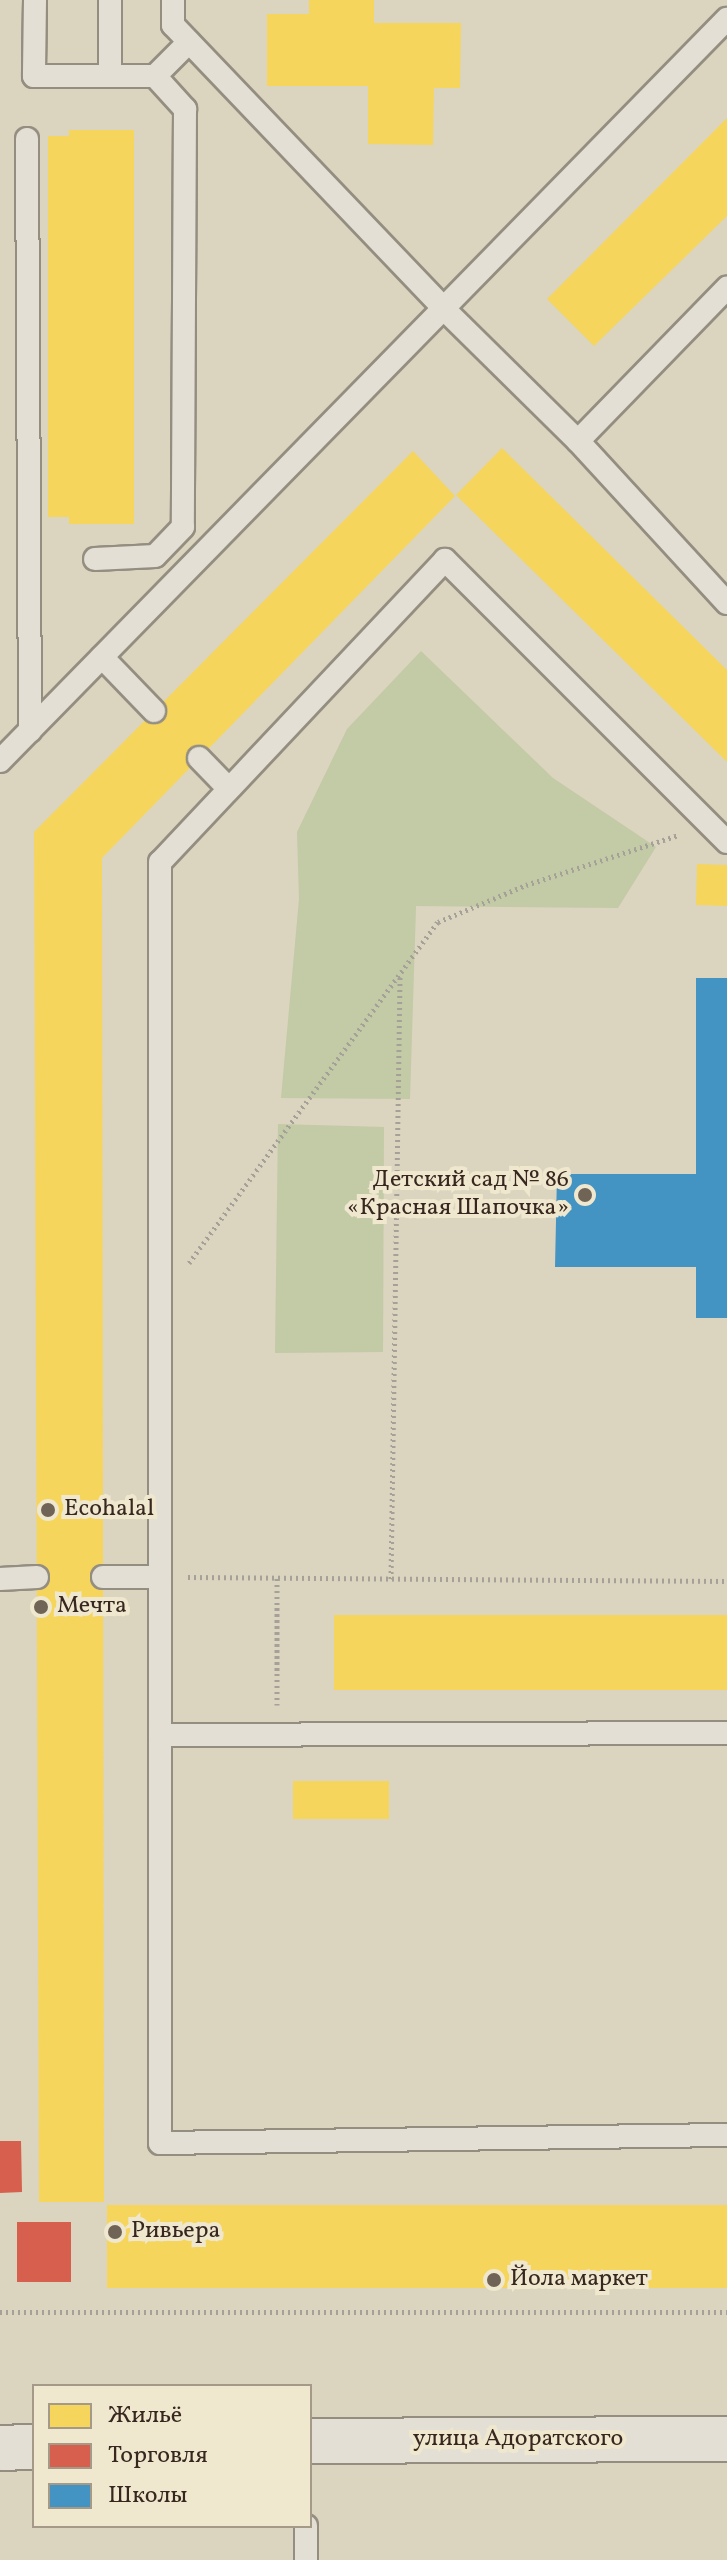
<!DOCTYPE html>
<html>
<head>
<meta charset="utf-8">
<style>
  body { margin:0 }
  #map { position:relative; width:727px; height:2560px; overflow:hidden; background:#dbd4bf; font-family:Vollkorn,serif }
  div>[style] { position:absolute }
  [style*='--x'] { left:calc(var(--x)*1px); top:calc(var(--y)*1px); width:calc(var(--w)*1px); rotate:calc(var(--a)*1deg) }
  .green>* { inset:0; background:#c3caa6 }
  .homes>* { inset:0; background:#f6d55c }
  .shops>* { inset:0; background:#d6604d }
  .schools>* { inset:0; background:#4393c3 }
  .path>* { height:5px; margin-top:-2.5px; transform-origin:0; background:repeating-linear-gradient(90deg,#a5a198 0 2px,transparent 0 6px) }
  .roads { filter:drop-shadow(2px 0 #948e81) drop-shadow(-2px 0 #948e81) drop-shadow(0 2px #948e81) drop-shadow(0 -2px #948e81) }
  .service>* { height:22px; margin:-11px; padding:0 11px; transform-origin:11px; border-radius:11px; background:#e3dfd5 }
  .tertiary>* { height:44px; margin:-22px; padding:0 22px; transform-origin:22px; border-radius:22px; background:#e3dfd5 }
  .dots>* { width:22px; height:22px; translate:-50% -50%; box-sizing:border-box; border:4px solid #efe7ce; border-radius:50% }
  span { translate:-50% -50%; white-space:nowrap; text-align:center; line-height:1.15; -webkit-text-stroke:8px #efe7ce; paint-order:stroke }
  .poi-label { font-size:24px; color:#37271f }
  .right { translate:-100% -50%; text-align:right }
  .left { translate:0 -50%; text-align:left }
  .street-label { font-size:24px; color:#37271f }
  .legend { position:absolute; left:32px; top:2384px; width:280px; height:144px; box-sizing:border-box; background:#efe7ce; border:2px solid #a59a88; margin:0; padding:10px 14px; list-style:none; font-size:24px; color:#37271f }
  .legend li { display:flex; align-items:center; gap:16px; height:40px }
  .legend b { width:40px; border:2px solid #a59a88 }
</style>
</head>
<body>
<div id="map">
  <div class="green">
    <i style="clip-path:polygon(421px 651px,553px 778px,656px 847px,618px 908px,416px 906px,410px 1099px,281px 1098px,299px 899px,297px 832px,347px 729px)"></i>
    <i style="clip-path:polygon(278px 1124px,384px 1127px,383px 1352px,275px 1353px)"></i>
  </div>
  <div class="homes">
    <i style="clip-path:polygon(309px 0,374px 0,374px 23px,461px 23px,460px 88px,434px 88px,433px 145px,368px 144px,368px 86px,267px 86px,267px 14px,309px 14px)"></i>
    <i style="clip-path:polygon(727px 118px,727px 216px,594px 346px,547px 299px)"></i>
    <i style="clip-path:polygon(69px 130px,134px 130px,134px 524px,69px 524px,69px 517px,48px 517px,48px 136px,69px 136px)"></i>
    <i style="clip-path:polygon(502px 448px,727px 670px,727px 762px,456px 495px)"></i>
    <i style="clip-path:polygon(413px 451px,455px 496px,102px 858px,104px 2202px,39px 2202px,34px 832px)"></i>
    <i style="clip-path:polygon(697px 864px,727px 865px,727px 906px,696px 905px)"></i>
    <i style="clip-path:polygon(334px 1615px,727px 1615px,727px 1690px,334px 1690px)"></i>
    <i style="clip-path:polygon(293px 1781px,389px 1781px,389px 1819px,293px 1819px)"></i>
    <i style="clip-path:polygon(107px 2205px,727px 2205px,727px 2288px,107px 2288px)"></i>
  </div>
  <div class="shops">
    <i style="clip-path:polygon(0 2141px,21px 2141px,22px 2192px,0 2193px)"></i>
    <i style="clip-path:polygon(17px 2222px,71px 2222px,71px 2282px,17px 2282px)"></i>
  </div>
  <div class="schools">
    <i style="clip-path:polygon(696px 978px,727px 978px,727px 1318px,696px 1318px,696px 1267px,555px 1267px,557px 1174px,696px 1174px)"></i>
  </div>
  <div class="path">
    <i style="--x:189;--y:1263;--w:422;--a:-53.9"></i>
    <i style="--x:438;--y:922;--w:95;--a:-22.8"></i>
    <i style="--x:526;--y:885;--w:161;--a:-18.1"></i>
    <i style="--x:188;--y:1577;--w:539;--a:0.43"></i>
    <i style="--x:277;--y:1578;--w:127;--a:90"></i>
    <i style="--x:391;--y:1579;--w:603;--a:-89.14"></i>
    <i style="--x:0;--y:2312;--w:727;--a:0"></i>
  </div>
  <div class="roads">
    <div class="service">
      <i style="--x:35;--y:0;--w:76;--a:90.8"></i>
      <i style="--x:34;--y:76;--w:121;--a:0"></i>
      <i style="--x:155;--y:76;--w:45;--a:47.7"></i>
      <i style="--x:185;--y:109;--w:418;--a:90.3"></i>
      <i style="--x:183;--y:527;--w:40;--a:134"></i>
      <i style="--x:155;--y:556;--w:60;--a:177.1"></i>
      <i style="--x:110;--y:0;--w:76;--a:90"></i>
      <i style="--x:173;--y:0;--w:25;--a:90"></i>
      <i style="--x:173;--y:25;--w:393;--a:46.3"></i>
      <i style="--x:444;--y:309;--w:188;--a:44.6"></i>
      <i style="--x:578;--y:441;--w:220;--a:47.4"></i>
      <i style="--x:155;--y:76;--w:48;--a:-45"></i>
      <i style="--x:27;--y:139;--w:592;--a:89.71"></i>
      <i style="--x:578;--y:441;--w:214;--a:-45.8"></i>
      <i style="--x:102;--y:657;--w:75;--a:46.1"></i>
      <i style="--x:199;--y:758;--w:43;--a:45.9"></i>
      <i style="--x:0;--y:761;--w:1039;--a:-45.59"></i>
      <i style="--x:727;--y:842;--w:399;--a:-135"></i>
      <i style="--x:445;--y:560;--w:415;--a:133.3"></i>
      <i style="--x:160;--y:862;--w:1281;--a:90"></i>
      <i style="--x:160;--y:2143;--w:567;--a:-0.81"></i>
      <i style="--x:103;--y:1577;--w:57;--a:0"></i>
      <i style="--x:0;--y:1579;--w:37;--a:-3"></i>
      <i style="--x:160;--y:1735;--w:567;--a:-0.2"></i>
      <i style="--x:306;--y:2526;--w:34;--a:90"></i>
    </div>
    <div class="tertiary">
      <i style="--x:310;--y:2441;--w:417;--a:-0.3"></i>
      <i style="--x:0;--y:2448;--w:34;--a:-2"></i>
    </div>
  </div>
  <div class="dots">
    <i style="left:585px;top:1195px;background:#706457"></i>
    <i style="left:48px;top:1510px;background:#706457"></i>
    <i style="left:41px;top:1607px;background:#706457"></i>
    <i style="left:115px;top:2232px;background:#706457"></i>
    <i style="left:494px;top:2280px;background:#706457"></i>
  </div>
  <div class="poi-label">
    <span class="right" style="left:569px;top:1195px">Детский сад № 86<br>«Красная Шапочка»</span>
    <span class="left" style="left:64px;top:1510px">Ecohalal</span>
    <span class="left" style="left:57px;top:1607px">Мечта</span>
    <span class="left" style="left:131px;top:2232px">Ривьера</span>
    <span class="left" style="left:510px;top:2280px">Йола маркет</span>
  </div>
  <div class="street-label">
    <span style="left:518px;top:2440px">улица Адоратского</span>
  </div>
  <ul class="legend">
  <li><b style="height:22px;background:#f6d55c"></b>Жильё</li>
  <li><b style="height:22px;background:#d6604d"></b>Торговля</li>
  <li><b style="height:22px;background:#4393c3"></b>Школы</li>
  </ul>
</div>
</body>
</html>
